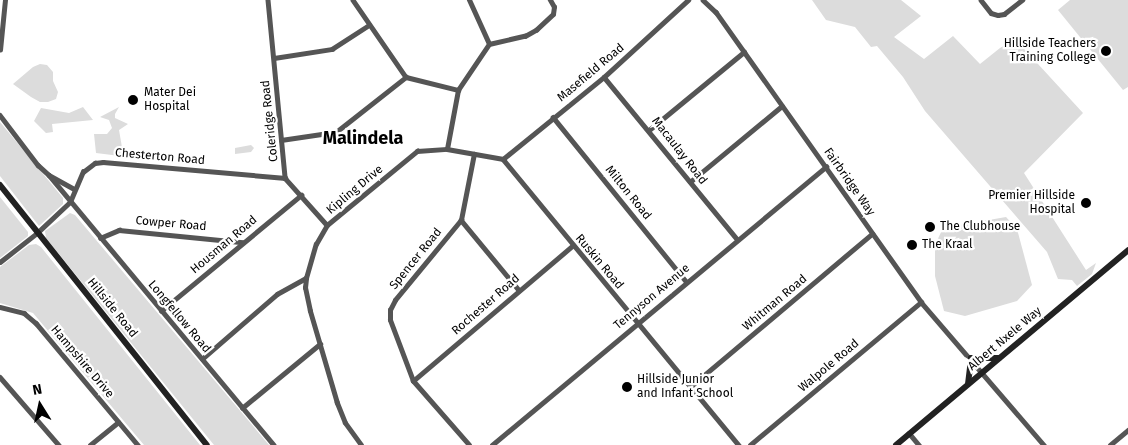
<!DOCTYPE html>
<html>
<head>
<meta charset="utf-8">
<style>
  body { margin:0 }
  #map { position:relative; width:1128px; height:445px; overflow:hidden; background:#fff; font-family:"Fira Sans",sans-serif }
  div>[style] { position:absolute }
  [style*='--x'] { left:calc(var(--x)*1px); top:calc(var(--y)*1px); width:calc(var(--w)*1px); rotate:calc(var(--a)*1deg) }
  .green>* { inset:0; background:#dcdcdc }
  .street>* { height:4.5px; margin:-2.25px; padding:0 2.25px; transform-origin:2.25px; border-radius:2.25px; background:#555 }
  .secondary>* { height:6px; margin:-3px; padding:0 3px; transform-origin:3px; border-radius:3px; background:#222 }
  .dots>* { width:14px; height:14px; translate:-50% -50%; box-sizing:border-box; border:2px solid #fff; border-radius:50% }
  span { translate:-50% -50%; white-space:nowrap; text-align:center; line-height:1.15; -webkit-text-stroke:4.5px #fff; paint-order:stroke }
  .poi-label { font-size:12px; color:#000 }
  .right { translate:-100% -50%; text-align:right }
  .left { translate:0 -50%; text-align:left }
  .street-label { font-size:12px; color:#000 }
  .district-label { font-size:18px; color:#000; font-weight:700 }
  .north { position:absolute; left:15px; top:380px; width:50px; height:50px; -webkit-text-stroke:4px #fff; paint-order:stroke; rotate:350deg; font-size:14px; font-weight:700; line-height:20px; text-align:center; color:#000 }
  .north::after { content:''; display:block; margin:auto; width:18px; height:22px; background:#000; clip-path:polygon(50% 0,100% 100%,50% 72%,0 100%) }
</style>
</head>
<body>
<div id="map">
  <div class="green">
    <i style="clip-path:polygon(812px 0,901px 0,921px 16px,894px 37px,924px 59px,953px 36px,980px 64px,1000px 48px,1015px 39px,1083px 113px,1024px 173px,1086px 270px,1096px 263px,1092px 274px,1077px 286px,1072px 280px,1058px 279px,1047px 252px,925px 111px,903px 77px,877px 46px,871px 47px,855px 27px,826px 20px)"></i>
    <i style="clip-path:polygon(1070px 0,1128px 0,1128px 87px,1123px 90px,1058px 10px)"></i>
    <i style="clip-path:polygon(40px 64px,47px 65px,53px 72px,53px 81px,58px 92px,56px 99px,48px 102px,40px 102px,31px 97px,13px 84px,33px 67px)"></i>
    <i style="clip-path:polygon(83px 107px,93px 120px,52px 124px,53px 132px,46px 133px,34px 121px,41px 108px,69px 113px)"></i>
    <i style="clip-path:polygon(119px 107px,115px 114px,115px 118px,128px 124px,119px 130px,123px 153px,120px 156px,96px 153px,94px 134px,107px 134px,112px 128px,109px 120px,100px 117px)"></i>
    <i style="clip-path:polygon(0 122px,63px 198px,63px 204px,39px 226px,0 176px)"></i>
    <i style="clip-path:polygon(251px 145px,254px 148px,251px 152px,235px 154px,235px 148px)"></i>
    <i style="clip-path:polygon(0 197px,28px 232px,28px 236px,0 258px)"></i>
    <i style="clip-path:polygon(70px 213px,75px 215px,269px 445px,214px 445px,46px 238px,45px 231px)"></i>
    <i style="clip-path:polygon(1006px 217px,1017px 229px,1032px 285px,1017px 301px,965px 316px,944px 311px,935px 276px,935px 245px,943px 228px)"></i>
    <i style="clip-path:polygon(36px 244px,41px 247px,200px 445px,144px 445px,33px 313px,0 303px,0 267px,29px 245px)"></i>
  </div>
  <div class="street">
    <i style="--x:268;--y:0;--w:179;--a:84.5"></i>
    <i style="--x:285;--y:178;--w:63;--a:48.2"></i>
    <i style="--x:353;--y:0;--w:93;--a:55.5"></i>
    <i style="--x:406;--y:77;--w:54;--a:14"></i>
    <i style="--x:703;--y:0;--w:18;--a:43"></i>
    <i style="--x:716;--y:12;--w:355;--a:54.7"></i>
    <i style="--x:921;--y:302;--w:189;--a:49.3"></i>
    <i style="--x:981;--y:0;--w:16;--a:52"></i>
    <i style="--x:991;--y:13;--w:7;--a:16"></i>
    <i style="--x:998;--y:15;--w:6;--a:-9"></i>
    <i style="--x:1004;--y:14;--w:23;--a:-38"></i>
    <i style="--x:489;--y:44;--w:37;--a:-13"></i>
    <i style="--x:525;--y:36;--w:13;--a:-29"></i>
    <i style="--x:536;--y:30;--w:23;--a:-43"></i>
    <i style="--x:553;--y:14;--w:7;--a:-82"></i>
    <i style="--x:554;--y:7;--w:8;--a:-120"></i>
    <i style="--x:0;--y:50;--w:50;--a:-84.3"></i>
    <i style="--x:274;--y:58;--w:59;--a:-8.8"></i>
    <i style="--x:332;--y:49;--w:44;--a:-33"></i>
    <i style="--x:604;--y:77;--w:210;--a:50.6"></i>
    <i style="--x:0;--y:115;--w:63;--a:52.8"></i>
    <i style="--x:38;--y:165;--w:15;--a:42"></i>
    <i style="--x:49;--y:175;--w:29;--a:29"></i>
    <i style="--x:553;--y:117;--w:211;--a:51"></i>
    <i style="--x:649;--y:130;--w:123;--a:-39.4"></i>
    <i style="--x:281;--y:140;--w:56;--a:-8.3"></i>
    <i style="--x:336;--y:132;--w:89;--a:-38.2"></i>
    <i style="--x:447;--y:149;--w:60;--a:-79.4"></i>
    <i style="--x:458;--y:90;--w:55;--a:-56"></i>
    <i style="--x:489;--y:44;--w:48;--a:-114.4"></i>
    <i style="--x:503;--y:159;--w:371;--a:50.5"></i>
    <i style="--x:503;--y:159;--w:130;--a:-39.1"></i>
    <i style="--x:604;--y:77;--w:114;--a:-42.5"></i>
    <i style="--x:49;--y:175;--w:351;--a:50.2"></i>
    <i style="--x:690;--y:182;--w:119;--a:-39.6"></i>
    <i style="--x:461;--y:220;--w:91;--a:50.4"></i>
    <i style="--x:100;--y:238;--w:21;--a:-23"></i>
    <i style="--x:119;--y:230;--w:124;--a:5.6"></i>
    <i style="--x:0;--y:262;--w:47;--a:-38.1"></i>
    <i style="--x:37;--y:233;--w:45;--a:-43.2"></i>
    <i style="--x:70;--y:202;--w:33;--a:-67"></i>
    <i style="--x:83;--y:172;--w:15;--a:-37"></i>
    <i style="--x:95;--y:163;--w:8;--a:-7"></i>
    <i style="--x:103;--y:162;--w:183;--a:5"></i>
    <i style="--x:0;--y:307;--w:25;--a:14"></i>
    <i style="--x:24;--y:313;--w:16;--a:40"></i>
    <i style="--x:36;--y:323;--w:159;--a:50.1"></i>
    <i style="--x:161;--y:311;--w:182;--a:-39.6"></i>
    <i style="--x:202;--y:359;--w:99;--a:-40.9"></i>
    <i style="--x:277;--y:294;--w:33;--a:-29"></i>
    <i style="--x:0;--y:377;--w:90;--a:49.1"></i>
    <i style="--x:413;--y:381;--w:209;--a:-40.3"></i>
    <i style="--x:690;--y:387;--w:238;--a:-40.1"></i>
    <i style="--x:242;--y:408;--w:101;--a:-39.4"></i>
    <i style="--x:909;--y:433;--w:16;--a:50"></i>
    <i style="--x:90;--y:445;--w:36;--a:-39"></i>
    <i style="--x:361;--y:445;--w:27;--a:-126"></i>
    <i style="--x:345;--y:423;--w:22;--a:-112"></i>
    <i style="--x:337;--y:403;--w:96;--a:-106.4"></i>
    <i style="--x:310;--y:311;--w:24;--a:-102"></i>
    <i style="--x:305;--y:288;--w:10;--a:-84"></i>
    <i style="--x:306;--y:278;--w:35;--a:-74"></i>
    <i style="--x:316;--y:244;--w:22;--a:-60"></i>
    <i style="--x:327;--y:225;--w:117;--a:-39.4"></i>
    <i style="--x:417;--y:151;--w:30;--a:-4"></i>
    <i style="--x:447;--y:149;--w:57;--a:10.1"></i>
    <i style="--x:469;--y:445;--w:85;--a:-131.2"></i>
    <i style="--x:413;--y:381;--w:65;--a:-110.7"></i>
    <i style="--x:390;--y:320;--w:10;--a:-90"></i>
    <i style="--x:390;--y:310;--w:11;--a:-63"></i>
    <i style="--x:395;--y:300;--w:104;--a:-50.5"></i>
    <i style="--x:461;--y:220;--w:67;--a:-78.9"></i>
    <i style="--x:492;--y:445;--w:435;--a:-39.8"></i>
    <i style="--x:750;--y:445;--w:223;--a:-39.9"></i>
    <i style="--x:1110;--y:445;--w:23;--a:-40"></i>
  </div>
  <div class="secondary">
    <i style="--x:0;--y:185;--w:332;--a:51.5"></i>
    <i style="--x:968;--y:384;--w:26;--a:-83"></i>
    <i style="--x:971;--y:358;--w:28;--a:0"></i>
    <i style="--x:896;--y:445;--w:303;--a:-40"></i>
  </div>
  <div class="dots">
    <i style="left:1106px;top:51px;background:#000"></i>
    <i style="left:133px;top:100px;background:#000"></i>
    <i style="left:1086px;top:203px;background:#000"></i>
    <i style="left:930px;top:227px;background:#000"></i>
    <i style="left:912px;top:245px;background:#000"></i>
    <i style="left:627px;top:387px;background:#000"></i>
  </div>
  <div class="poi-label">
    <span class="right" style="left:1096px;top:51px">Hillside Teachers<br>Training College</span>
    <span class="left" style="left:144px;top:100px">Mater Dei<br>Hospital</span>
    <span class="right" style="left:1075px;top:203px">Premier Hillside<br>Hospital</span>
    <span class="left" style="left:940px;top:227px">The Clubhouse</span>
    <span class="left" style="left:922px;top:245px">The Kraal</span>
    <span class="left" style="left:637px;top:387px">Hillside Junior<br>and Infant School</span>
  </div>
  <div class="street-label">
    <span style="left:591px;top:73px;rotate:-40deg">Masefield Road</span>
    <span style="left:270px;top:121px;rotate:-96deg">Coleridge Road</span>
    <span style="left:679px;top:151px;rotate:52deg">Macaulay Road</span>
    <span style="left:160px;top:157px;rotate:5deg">Chesterton Road</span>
    <span style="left:849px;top:182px;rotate:55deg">Fairbridge Way</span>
    <span style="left:355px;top:190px;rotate:-40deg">Kipling Drive</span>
    <span style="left:628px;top:193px;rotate:51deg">Milton Road</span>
    <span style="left:171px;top:224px;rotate:5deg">Cowper Road</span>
    <span style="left:224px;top:245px;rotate:-40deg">Housman Road</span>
    <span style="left:416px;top:259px;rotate:-51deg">Spencer Road</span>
    <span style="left:599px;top:262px;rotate:50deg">Ruskin Road</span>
    <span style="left:652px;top:297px;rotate:-40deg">Tennyson Avenue</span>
    <span style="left:775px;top:303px;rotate:-40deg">Whitman Road</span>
    <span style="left:486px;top:305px;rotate:-41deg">Rochester Road</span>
    <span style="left:112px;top:308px;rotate:51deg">Hillside Road</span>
    <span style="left:179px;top:317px;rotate:50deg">Longfellow Road</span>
    <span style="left:1005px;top:339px;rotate:-40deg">Albert Nxele Way</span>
    <span style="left:82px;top:362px;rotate:50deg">Hampshire Drive</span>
    <span style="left:829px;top:366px;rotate:-40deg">Walpole Road</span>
  </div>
  <div class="district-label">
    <span style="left:363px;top:138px">Malindela</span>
  </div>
  <div class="north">N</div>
</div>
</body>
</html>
